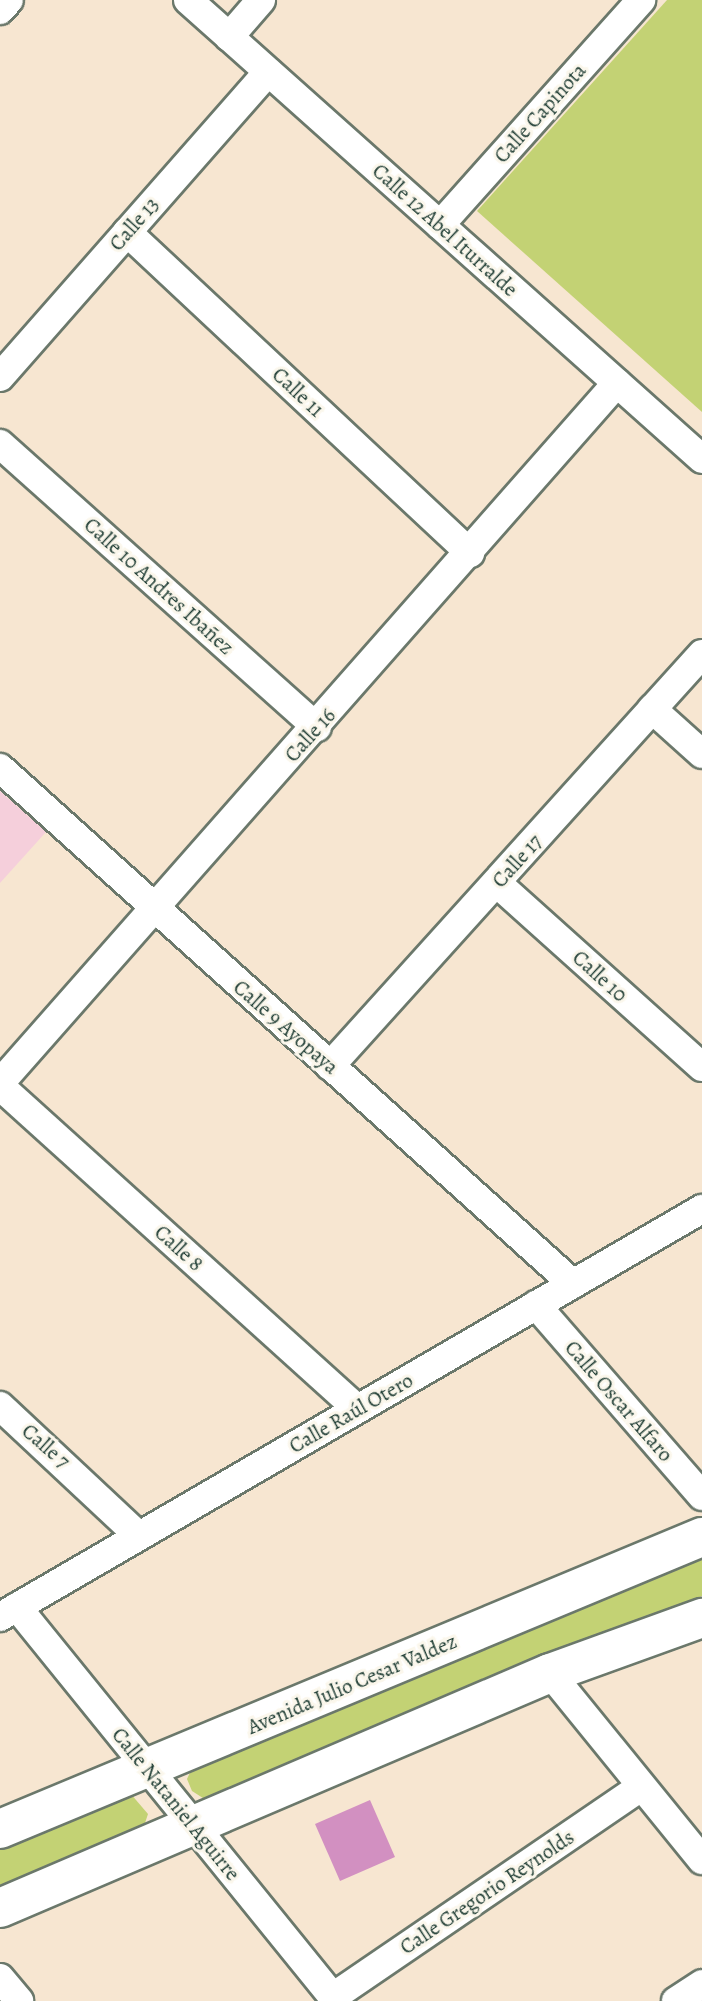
<!DOCTYPE html>
<html>
<head>
<meta charset="utf-8">
<style>
  body { margin:0 }
  #map { position:relative; width:702px; height:2001px; overflow:hidden; background:#f7e6d1; font-family:Alegreya,serif }
  div>[style] { position:absolute }
  [style*='--x'] { left:calc(var(--x)*1px); top:calc(var(--y)*1px); width:calc(var(--w)*1px); rotate:calc(var(--a)*1deg) }
  .built>* { inset:0; background:#f5cfdb }
  .green>* { inset:0; background:#c3d274 }
  .building>* { inset:0; background:#d290c1 }
  .roads { filter:drop-shadow(2px 0 #6b786b) drop-shadow(-2px 0 #6b786b) drop-shadow(0 2px #6b786b) drop-shadow(0 -2px #6b786b) }
  .street>* { height:28px; margin:-14px; padding:0 14px; transform-origin:14px; border-radius:14px; background:#fff }
  .primary>* { height:38px; margin:-19px; padding:0 19px; transform-origin:19px; border-radius:19px; background:#fff }
  span { translate:-50% -50%; white-space:nowrap; text-align:center; line-height:1.15; -webkit-text-stroke:6px #fbf7ec; paint-order:stroke }
  .street-label { font-size:21px; color:#1f3d34 }
</style>
</head>
<body>
<div id="map">
  <div class="built">
    <i style="clip-path:polygon(0 791px,46px 832px,0 883px)"></i>
  </div>
  <div class="green">
    <i style="clip-path:polygon(667px 0,702px 0,702px 412px,477px 211px)"></i>
    <i style="clip-path:polygon(702px 1553px,702px 1596px,206px 1800px,192px 1791px,187px 1779px,193px 1766px)"></i>
    <i style="clip-path:polygon(130px 1793px,148px 1814px,143px 1829px,0 1886px,0 1845px)"></i>
  </div>
  <div class="building">
    <i style="clip-path:polygon(370px 1800px,395px 1857px,340px 1881px,315px 1824px)"></i>
  </div>
  <div class="roads">
    <div class="street">
      <i style="--x:188;--y:0;--w:689;--a:41.76"></i>
      <i style="--x:0;--y:10;--w:13;--a:-48"></i>
      <i style="--x:229;--y:37;--w:49;--a:-49.1"></i>
      <i style="--x:440;--y:225;--w:302;--a:-48.2"></i>
      <i style="--x:127;--y:232;--w:470;--a:43.1"></i>
      <i style="--x:0;--y:377;--w:406;--a:-48.7"></i>
      <i style="--x:0;--y:444;--w:425;--a:41.8"></i>
      <i style="--x:652;--y:709;--w:67;--a:42"></i>
      <i style="--x:0;--y:768;--w:771;--a:42"></i>
      <i style="--x:498;--y:884;--w:274;--a:41.9"></i>
      <i style="--x:330;--y:1066;--w:555;--a:-47.92"></i>
      <i style="--x:0;--y:1083;--w:933;--a:-48.61"></i>
      <i style="--x:0;--y:1086;--w:481;--a:42.1"></i>
      <i style="--x:536;--y:1305;--w:253;--a:49"></i>
      <i style="--x:0;--y:1406;--w:190;--a:43.1"></i>
      <i style="--x:17;--y:1607;--w:507;--a:51"></i>
      <i style="--x:0;--y:1617;--w:812;--a:-30.17"></i>
      <i style="--x:550;--y:1673;--w:241;--a:50.9"></i>
      <i style="--x:0;--y:1978;--w:30;--a:50"></i>
      <i style="--x:333;--y:1997;--w:373;--a:-34.3"></i>
      <i style="--x:676;--y:2001;--w:31;--a:-33"></i>
    </div>
    <div class="primary">
      <i style="--x:0;--y:1829;--w:760;--a:-22.59"></i>
      <i style="--x:0;--y:1908;--w:598;--a:-23.14"></i>
      <i style="--x:550;--y:1673;--w:162;--a:-19.9"></i>
    </div>
  </div>
  <div class="street-label">
    <span style="left:540px;top:113px;rotate:-48deg">Calle Capinota</span>
    <span style="left:134px;top:224px;rotate:-49deg">Calle 13</span>
    <span style="left:445px;top:230px;rotate:42deg">Calle 12 Abel Iturralde</span>
    <span style="left:298px;top:392px;rotate:43deg">Calle 11</span>
    <span style="left:159px;top:586px;rotate:42deg">Calle 10 Andres Ibañez</span>
    <span style="left:310px;top:735px;rotate:-48deg">Calle 16</span>
    <span style="left:517px;top:861px;rotate:-48deg">Calle 17</span>
    <span style="left:600px;top:976px;rotate:42deg">Calle 10</span>
    <span style="left:286px;top:1027px;rotate:41deg">Calle 9 Ayopaya</span>
    <span style="left:179px;top:1248px;rotate:42deg">Calle 8</span>
    <span style="left:619px;top:1401px;rotate:49deg">Calle Oscar Alfaro</span>
    <span style="left:351px;top:1413px;rotate:-30deg">Calle Raúl Otero</span>
    <span style="left:46px;top:1446px;rotate:41deg">Calle 7</span>
    <span style="left:352px;top:1684px;rotate:-23deg">Avenida Julio Cesar Valdez</span>
    <span style="left:176px;top:1804px;rotate:51deg">Calle Nataniel Aguirre</span>
    <span style="left:487px;top:1892px;rotate:-34deg">Calle Gregorio Reynolds</span>
  </div>
</div>
</body>
</html>
